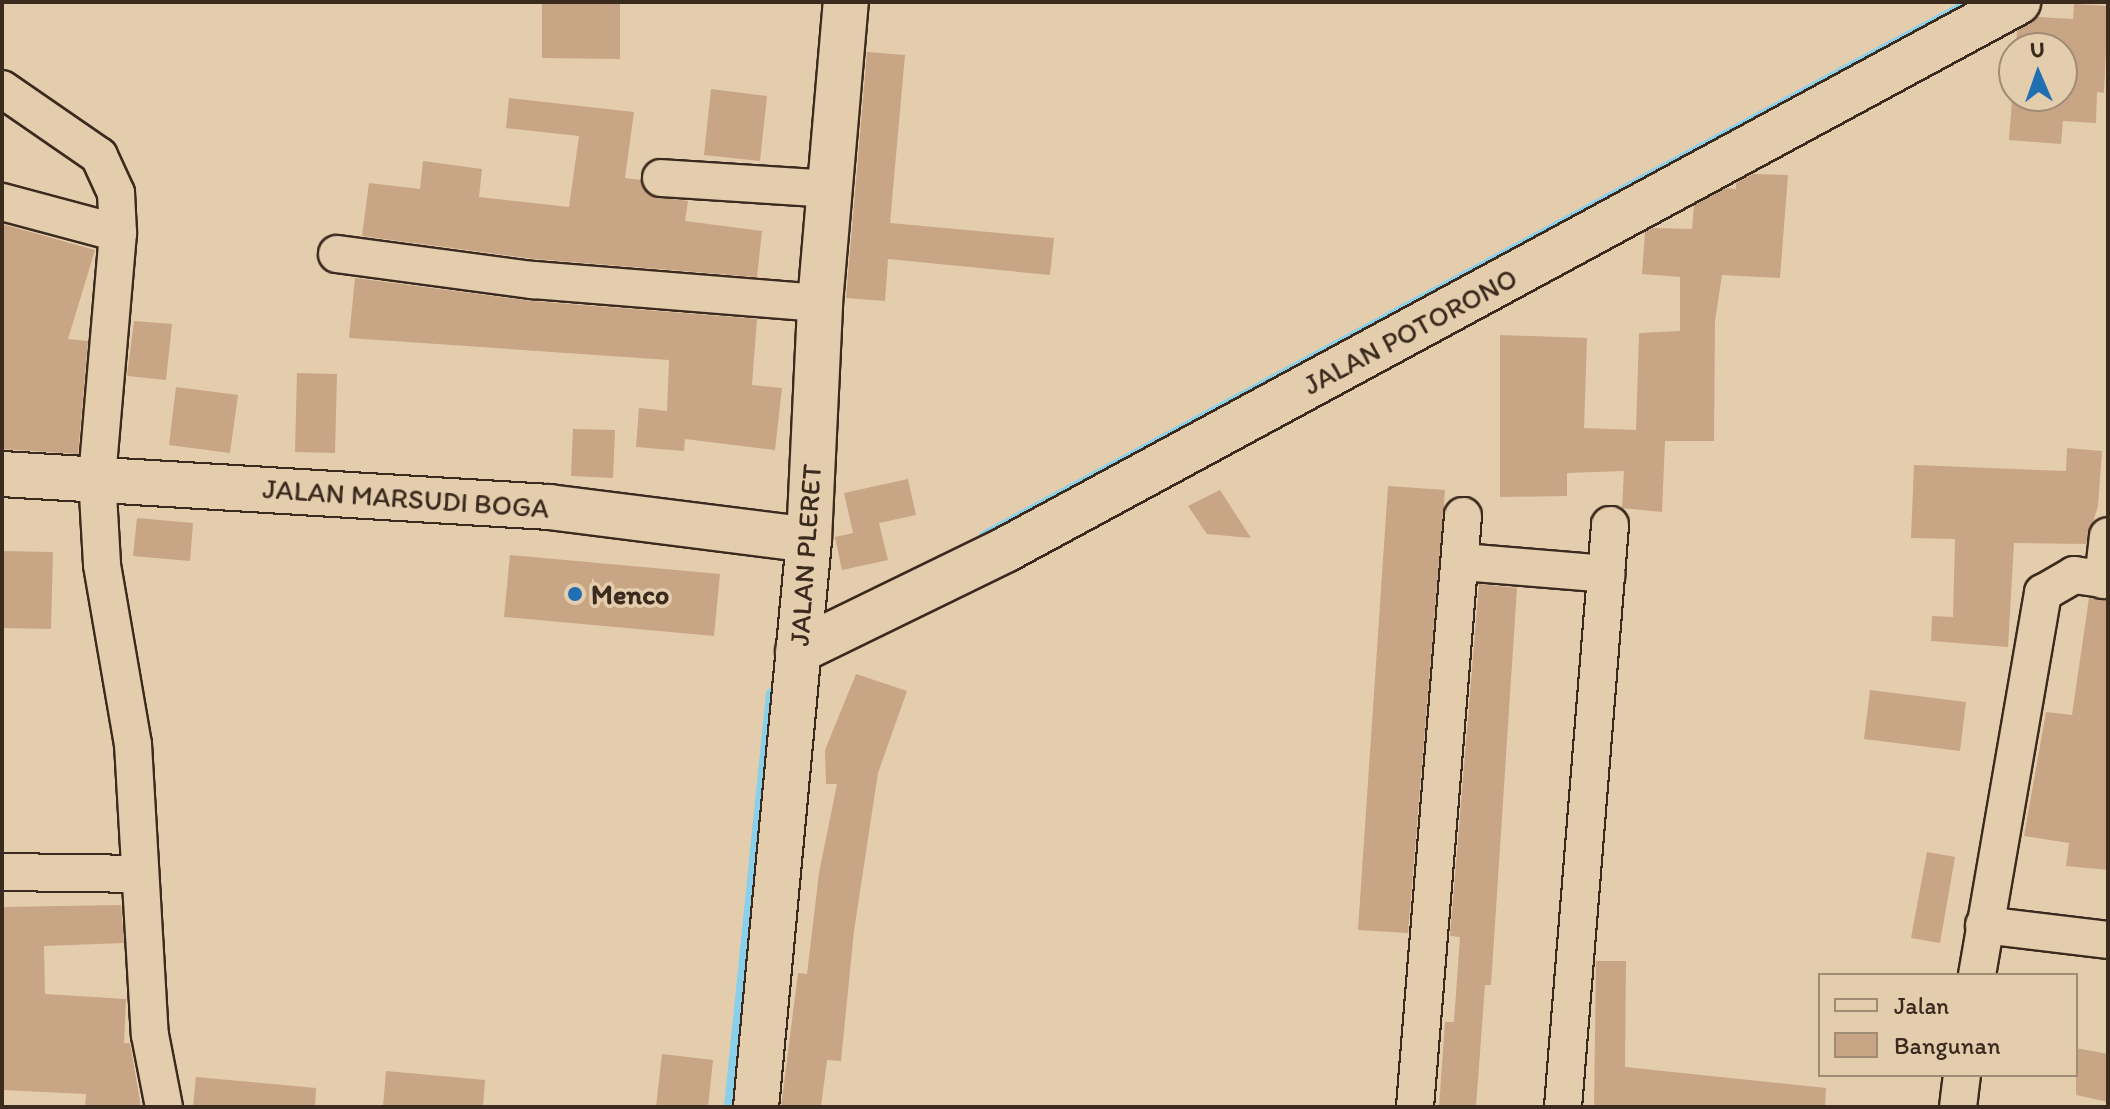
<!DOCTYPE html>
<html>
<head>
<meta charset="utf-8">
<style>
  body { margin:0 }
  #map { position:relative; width:2110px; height:1109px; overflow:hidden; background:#e4cdad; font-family:Itim,sans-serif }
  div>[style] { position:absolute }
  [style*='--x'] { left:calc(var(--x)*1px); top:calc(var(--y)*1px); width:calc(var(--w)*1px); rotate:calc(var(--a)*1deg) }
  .stream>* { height:10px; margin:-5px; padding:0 5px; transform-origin:5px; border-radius:5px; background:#8ad0eb }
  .building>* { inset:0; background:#c8a584 }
  .roads { filter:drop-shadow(2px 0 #3b2a1e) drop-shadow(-2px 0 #3b2a1e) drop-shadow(0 2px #3b2a1e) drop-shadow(0 -2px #3b2a1e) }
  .street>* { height:36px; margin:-18px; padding:0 18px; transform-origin:18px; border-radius:18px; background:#e4cdad }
  .secondary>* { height:44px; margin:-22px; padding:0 22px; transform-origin:22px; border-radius:22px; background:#e4cdad }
  .dots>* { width:22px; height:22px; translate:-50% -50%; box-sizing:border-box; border:4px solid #e4cdad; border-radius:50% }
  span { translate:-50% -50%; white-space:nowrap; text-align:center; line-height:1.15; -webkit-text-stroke:7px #e4cdad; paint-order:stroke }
  .street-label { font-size:28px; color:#3b2a1e }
  .poi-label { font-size:28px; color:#3b2a1e; font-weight:700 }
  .left { translate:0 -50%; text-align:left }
  .frame { position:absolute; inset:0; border:4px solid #3b2a1e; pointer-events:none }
  .legend { position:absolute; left:1818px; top:973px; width:260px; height:104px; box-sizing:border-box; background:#e4cdad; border:2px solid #a08c74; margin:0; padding:10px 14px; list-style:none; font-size:24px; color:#3b2a1e }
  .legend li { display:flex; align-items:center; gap:16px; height:40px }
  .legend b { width:40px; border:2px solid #a08c74 }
  .north { position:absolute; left:1998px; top:32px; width:80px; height:80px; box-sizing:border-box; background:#e4cdad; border:2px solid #a08c74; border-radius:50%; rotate:358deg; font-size:22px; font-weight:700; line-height:32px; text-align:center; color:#3b2a1e }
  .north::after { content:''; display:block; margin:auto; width:28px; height:36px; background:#1f6fb2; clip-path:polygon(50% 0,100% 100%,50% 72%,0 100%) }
</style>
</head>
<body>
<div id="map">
  <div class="stream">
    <i style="--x:984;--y:536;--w:1122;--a:-28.41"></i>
    <i style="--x:729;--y:1107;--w:416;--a:-84.2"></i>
  </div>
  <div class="building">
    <i style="clip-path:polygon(542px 2px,620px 2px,620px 59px,542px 58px)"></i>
    <i style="clip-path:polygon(2074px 4px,2108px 6px,2104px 93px,2097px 92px,2096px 123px,2063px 121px,2061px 144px,2009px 140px,2014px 73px,2014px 96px,2062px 96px,2062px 48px,2016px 48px,2017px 31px,2038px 17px,2073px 19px)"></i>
    <i style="clip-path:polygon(867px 52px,905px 55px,890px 223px,1054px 238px,1050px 275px,888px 259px,885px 301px,846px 298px)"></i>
    <i style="clip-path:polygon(711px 89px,767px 96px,760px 161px,704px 155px)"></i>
    <i style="clip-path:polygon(509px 98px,634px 112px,625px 178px,641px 180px,650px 196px,688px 201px,685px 221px,762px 231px,757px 277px,535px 259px,362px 236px,369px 183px,420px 189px,423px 161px,482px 169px,479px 197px,569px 207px,579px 136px,506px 128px)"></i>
    <i style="clip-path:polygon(1753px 174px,1788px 175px,1780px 278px,1722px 275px,1715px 321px,1714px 441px,1665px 441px,1662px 512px,1622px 508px,1624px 471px,1567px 473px,1567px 496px,1500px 497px,1500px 335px,1587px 338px,1584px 428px,1636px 430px,1639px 333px,1680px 331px,1680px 277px,1642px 274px,1645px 232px,1653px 228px,1692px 229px,1694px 205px,1727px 188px,1736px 189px,1736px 183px)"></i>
    <i style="clip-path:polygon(2px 224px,95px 250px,68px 339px,88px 341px,78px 454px,2px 449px)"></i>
    <i style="clip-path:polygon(355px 278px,531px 301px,757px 319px,752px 385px,782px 388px,775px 450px,685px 439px,684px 451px,636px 447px,639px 408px,667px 411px,669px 360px,349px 338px)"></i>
    <i style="clip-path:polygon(134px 321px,172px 324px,166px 380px,127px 376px)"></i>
    <i style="clip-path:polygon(297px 373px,337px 374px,335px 453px,295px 452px)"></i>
    <i style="clip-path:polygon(176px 387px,238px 395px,230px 453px,169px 445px)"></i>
    <i style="clip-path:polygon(573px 429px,615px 430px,613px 478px,571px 476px)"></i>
    <i style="clip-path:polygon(2067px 448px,2102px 451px,2098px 506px,2086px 544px,2014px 543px,2008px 647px,1931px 641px,1932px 616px,1953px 617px,1955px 539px,1911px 538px,1914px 465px,2066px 471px)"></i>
    <i style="clip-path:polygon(908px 479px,916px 515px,879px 523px,888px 560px,842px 570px,835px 537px,853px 533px,844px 493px)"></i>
    <i style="clip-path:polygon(1388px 486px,1445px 490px,1408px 933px,1358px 930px)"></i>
    <i style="clip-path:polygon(1220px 490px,1251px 538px,1207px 534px,1188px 506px)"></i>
    <i style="clip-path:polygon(137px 518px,193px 523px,190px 561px,133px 556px)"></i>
    <i style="clip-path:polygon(2px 551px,53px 552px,51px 629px,2px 628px)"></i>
    <i style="clip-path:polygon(510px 555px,720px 574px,714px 636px,504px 617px)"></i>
    <i style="clip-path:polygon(1479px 584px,1517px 588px,1491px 985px,1485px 985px,1476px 1107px,1439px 1107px,1445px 1022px,1454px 1022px,1460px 937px,1450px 936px)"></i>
    <i style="clip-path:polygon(2089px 598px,2108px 601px,2108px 870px,2066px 866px,2069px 843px,2024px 836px,2046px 712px,2072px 715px)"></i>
    <i style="clip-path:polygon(856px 674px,907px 691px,878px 773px,854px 931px,841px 1061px,827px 1060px,821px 1107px,781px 1107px,798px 973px,807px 974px,819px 873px,837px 784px,826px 784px,825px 750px)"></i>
    <i style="clip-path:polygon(1870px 690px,1966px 702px,1960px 751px,1864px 739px)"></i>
    <i style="clip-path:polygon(1927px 852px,1955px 857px,1940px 943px,1911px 938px)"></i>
    <i style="clip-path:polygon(121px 905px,124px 943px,44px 946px,45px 994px,126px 999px,124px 1043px,130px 1043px,141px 1107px,85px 1107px,86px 1094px,2px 1090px,2px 907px)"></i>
    <i style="clip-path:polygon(1596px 961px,1626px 961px,1625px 1067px,1826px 1088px,1825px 1107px,1594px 1107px)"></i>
    <i style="clip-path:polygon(2076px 1048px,2108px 1054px,2108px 1102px,2076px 1095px)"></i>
    <i style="clip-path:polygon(662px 1054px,713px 1060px,708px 1107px,656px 1107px)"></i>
    <i style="clip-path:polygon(386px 1071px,485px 1080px,483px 1107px,383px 1107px)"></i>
    <i style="clip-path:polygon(196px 1077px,316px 1088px,315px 1107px,193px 1107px)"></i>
  </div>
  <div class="roads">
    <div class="street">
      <i style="--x:2;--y:89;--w:118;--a:34.6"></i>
      <i style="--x:99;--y:156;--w:41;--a:65.3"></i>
      <i style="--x:116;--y:193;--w:40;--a:87.1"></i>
      <i style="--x:118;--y:233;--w:245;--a:94.9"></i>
      <i style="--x:97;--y:477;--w:88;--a:86.7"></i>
      <i style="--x:102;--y:565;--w:182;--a:80.2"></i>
      <i style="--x:133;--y:744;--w:291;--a:86.7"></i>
      <i style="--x:150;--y:1035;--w:73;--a:79"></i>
      <i style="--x:661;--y:178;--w:172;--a:3.7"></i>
      <i style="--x:2;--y:202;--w:120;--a:15"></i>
      <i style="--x:337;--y:254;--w:198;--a:7.6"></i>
      <i style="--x:533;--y:280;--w:288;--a:4.6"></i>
      <i style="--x:1462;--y:562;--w:145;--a:4.7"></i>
      <i style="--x:2103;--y:580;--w:44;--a:-83.5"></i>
      <i style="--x:2;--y:872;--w:137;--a:0.8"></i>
      <i style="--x:1984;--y:925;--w:125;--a:6.9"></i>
      <i style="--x:1977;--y:975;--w:388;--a:-80.2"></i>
      <i style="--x:2043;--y:593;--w:36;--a:-30"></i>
      <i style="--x:2074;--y:575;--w:34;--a:8"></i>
      <i style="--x:1415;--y:1107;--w:593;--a:-85.36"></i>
      <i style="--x:1563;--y:1107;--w:584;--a:-85.38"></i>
      <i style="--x:1958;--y:1107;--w:32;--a:-83"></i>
    </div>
    <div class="secondary">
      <i style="--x:2;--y:474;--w:548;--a:3.45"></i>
      <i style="--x:549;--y:507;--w:262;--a:7.2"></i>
      <i style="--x:798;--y:651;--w:230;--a:-26"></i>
      <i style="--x:1005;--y:550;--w:1152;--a:-28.41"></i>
      <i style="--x:756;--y:1107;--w:569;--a:-84.66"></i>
      <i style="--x:809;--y:540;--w:237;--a:-87.3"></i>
      <i style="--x:820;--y:303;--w:302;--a:-85.1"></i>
    </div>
  </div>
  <div class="dots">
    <i style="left:575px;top:594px;background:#1f6fb2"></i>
  </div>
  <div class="street-label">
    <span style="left:1410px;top:331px;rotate:-28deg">JALAN POTORONO</span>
    <span style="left:406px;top:498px;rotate:4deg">JALAN MARSUDI BOGA</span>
    <span style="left:805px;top:555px;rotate:-86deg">JALAN PLERET</span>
  </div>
  <div class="poi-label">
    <span class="left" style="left:591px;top:594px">Menco</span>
  </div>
  <div class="frame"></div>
  <ul class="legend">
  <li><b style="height:10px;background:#e4cdad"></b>Jalan</li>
  <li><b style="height:22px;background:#c8a584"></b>Bangunan</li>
  </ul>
  <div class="north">U</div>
</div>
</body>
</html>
